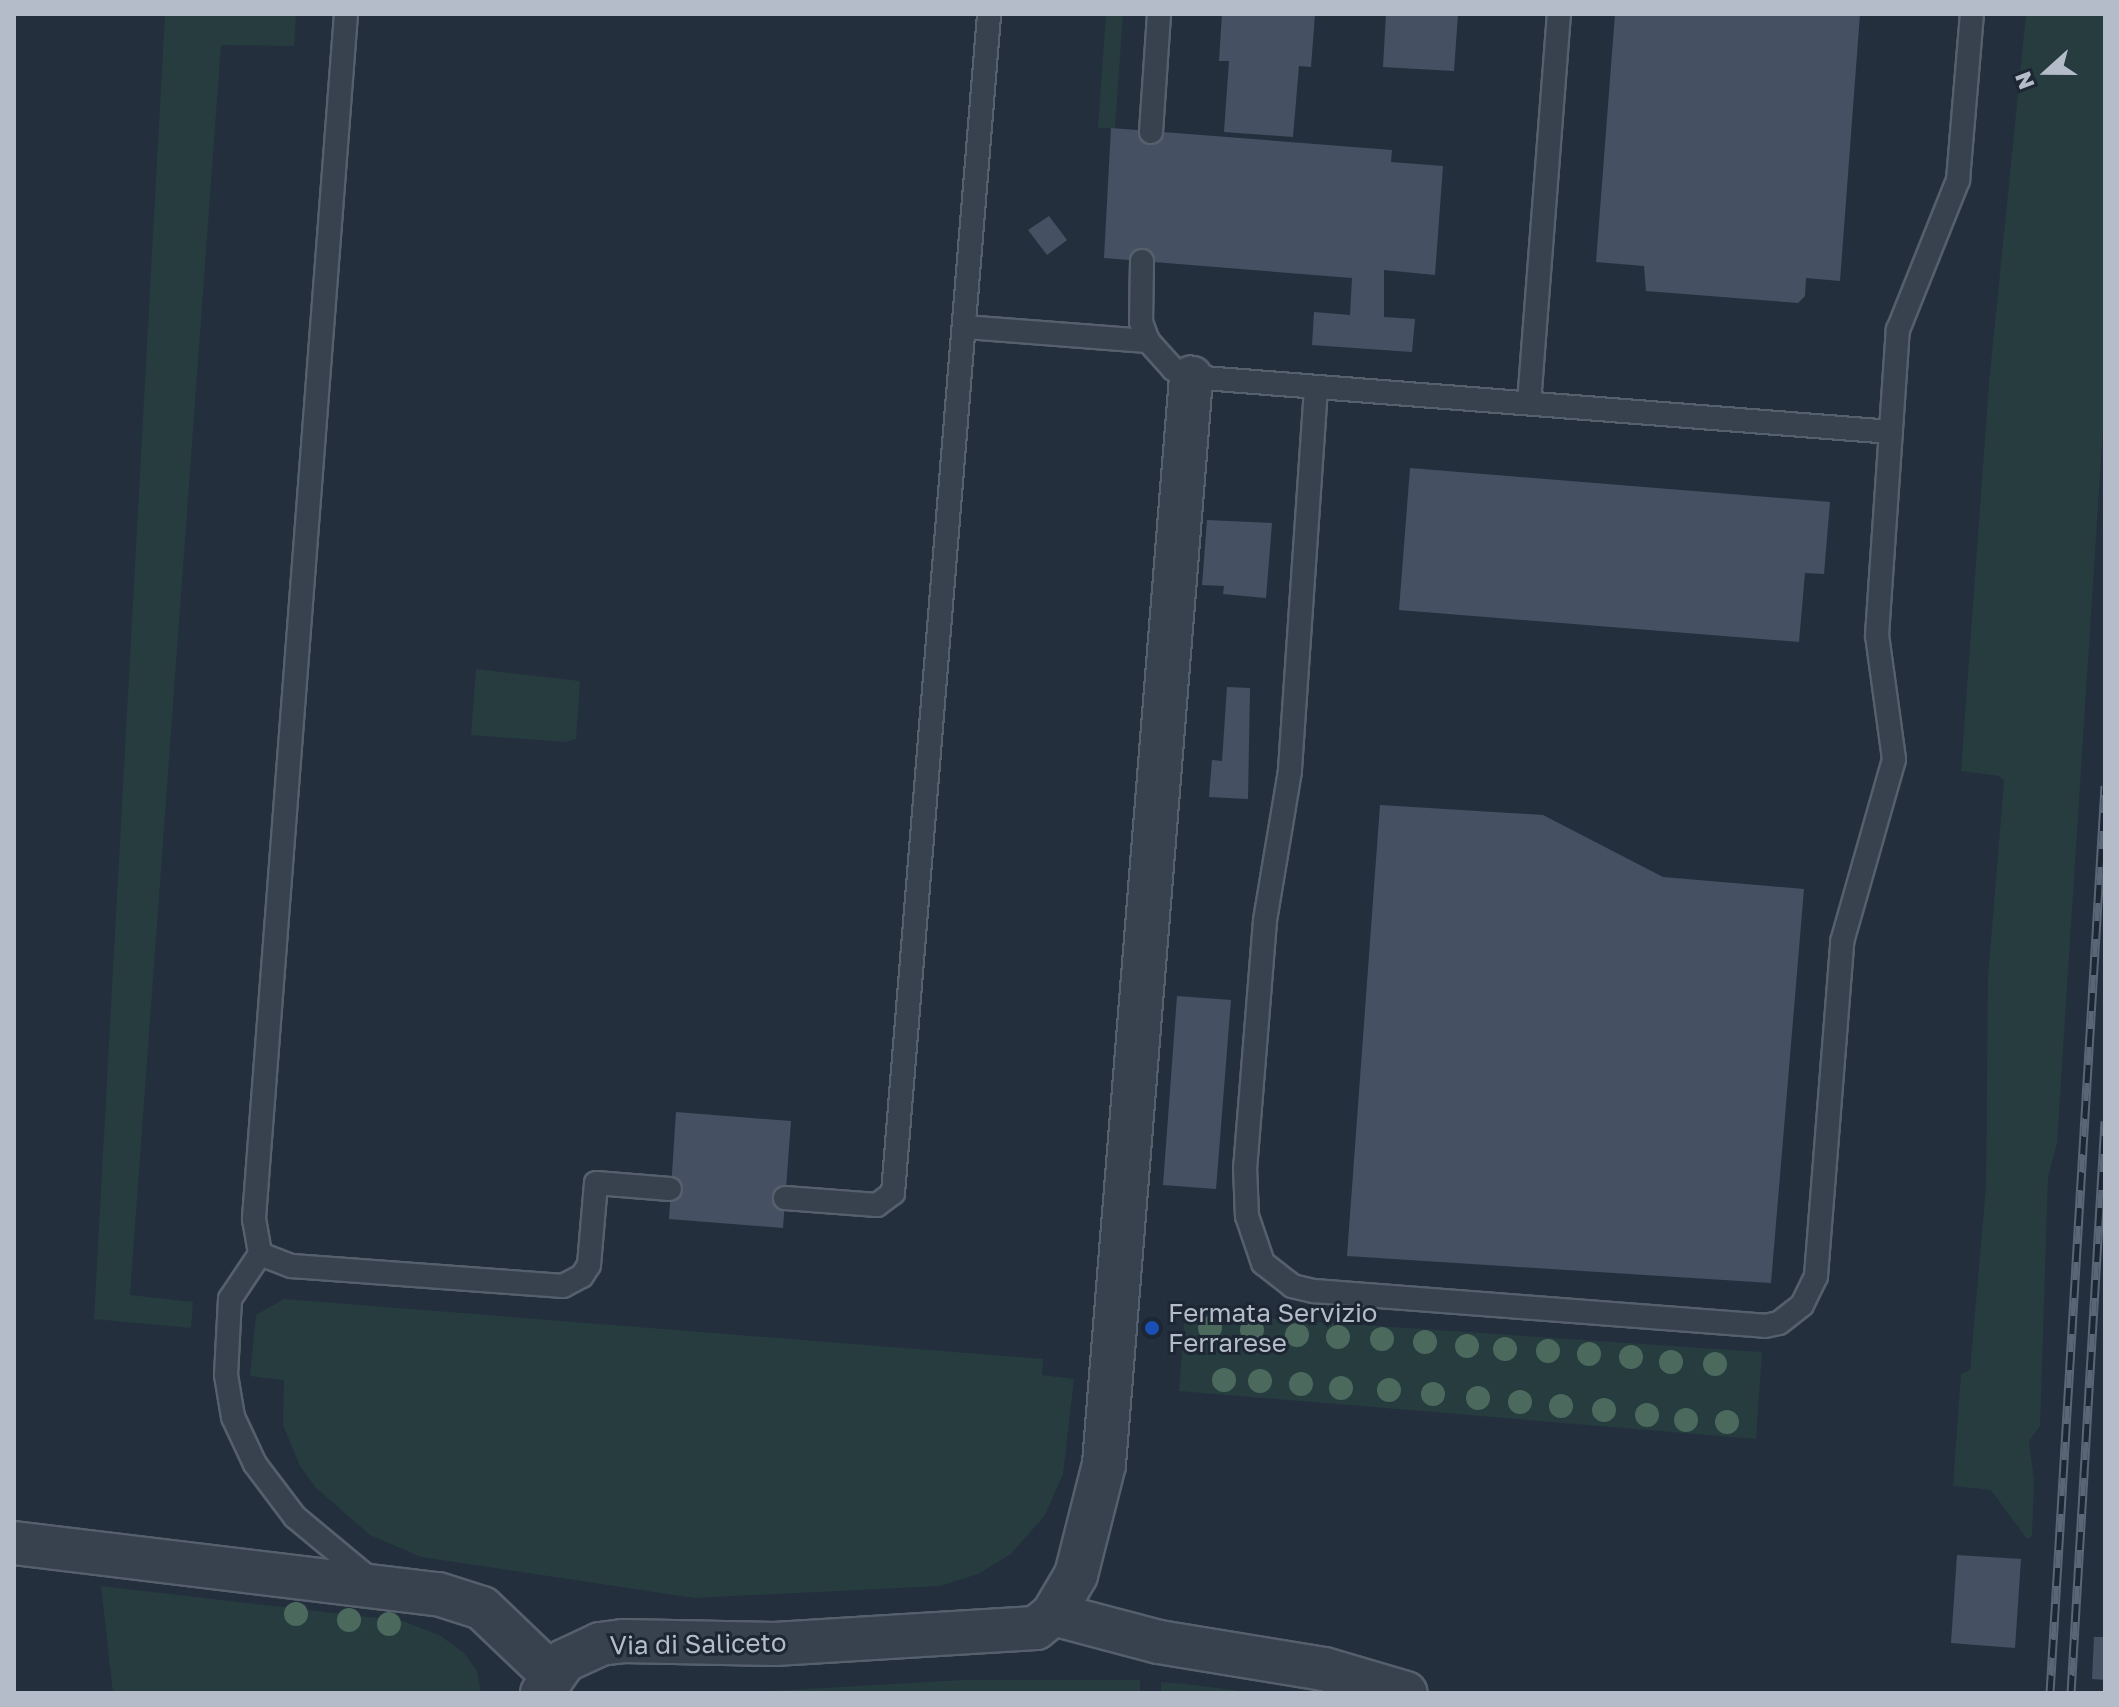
<!DOCTYPE html>
<html>
<head>
<meta charset="utf-8">
<style>
  body { margin:0 }
  #map { position:relative; width:2119px; height:1707px; overflow:hidden; background:#242f3e; font-family:"Golos Text",sans-serif }
  div>[style] { position:absolute }
  [style*='--x'] { left:calc(var(--x)*1px); top:calc(var(--y)*1px); width:calc(var(--w)*1px); rotate:calc(var(--a)*1deg) }
  .green>* { inset:0; background:#263c3f }
  .building>* { inset:0; background:#455162 }
  .roads { filter:drop-shadow(2px 0 #565f6c) drop-shadow(-2px 0 #565f6c) drop-shadow(0 2px #565f6c) drop-shadow(0 -2px #565f6c) }
  .service>* { height:22px; margin:-11px; padding:0 11px; transform-origin:11px; border-radius:11px; background:#38414e }
  .minor>* { height:42px; margin:-21px; padding:0 21px; transform-origin:21px; border-radius:21px; background:#38414e }
  .rail>* { height:9px; margin-top:-4.5px; transform-origin:0; background:repeating-linear-gradient(90deg,#1d2633 0 18px,#5a6575 0 36px); box-sizing:border-box; border-block:2px solid #5a6575 }
  .trees>* { width:24px; height:24px; margin:-12px; border-radius:50%; background:#4b6a5d }
  .dots>* { width:22px; height:22px; translate:-50% -50%; box-sizing:border-box; border:4px solid #1d2633; border-radius:50% }
  span { translate:-50% -50%; white-space:nowrap; text-align:center; line-height:1.15; -webkit-text-stroke:6px #1d2633; paint-order:stroke }
  .poi-label { font-size:26px; color:#b4bcc9 }
  .left { translate:0 -50%; text-align:left }
  .street-label { font-size:26px; color:#b4bcc9 }
  .frame { position:absolute; inset:0; border:16px solid #b4bcc9; pointer-events:none }
  .north { position:absolute; left:2007px; top:32px; width:80px; height:80px; -webkit-text-stroke:6px #1d2633; paint-order:stroke; rotate:249deg; font-size:22px; font-weight:700; line-height:32px; text-align:center; color:#b4bcc9 }
  .north::after { content:''; display:block; margin:auto; width:28px; height:36px; background:#b4bcc9; clip-path:polygon(50% 0,100% 100%,50% 72%,0 100%) }
</style>
</head>
<body>
<div id="map">
  <div class="green">
    <i style="clip-path:polygon(165px 14px,296px 14px,294px 46px,221px 45px,130px 1295px,193px 1302px,191px 1328px,94px 1319px)"></i>
    <i style="clip-path:polygon(1106px 14px,1123px 14px,1115px 128px,1098px 128px)"></i>
    <i style="clip-path:polygon(2026px 14px,2105px 14px,2105px 397px,2057px 1143px,2048px 1177px,2040px 1426px,2029px 1441px,2034px 1480px,2032px 1536px,2027px 1539px,1991px 1490px,1953px 1486px,1961px 1374px,1970px 1370px,1986px 1187px,1988px 977px,2004px 781px,1999px 776px,1961px 771px,1989px 383px)"></i>
    <i style="clip-path:polygon(476px 669px,580px 681px,576px 739px,565px 742px,471px 735px)"></i>
    <i style="clip-path:polygon(284px 1299px,1043px 1359px,1042px 1375px,1074px 1379px,1063px 1474px,1045px 1515px,1011px 1554px,978px 1574px,940px 1586px,694px 1598px,421px 1557px,370px 1535px,316px 1488px,300px 1466px,283px 1425px,284px 1380px,250px 1376px,256px 1315px)"></i>
    <i style="clip-path:polygon(1185px 1313px,1762px 1352px,1756px 1439px,1179px 1391px)"></i>
    <i style="clip-path:polygon(101px 1586px,403px 1621px,441px 1636px,464px 1653px,477px 1671px,481px 1693px,113px 1693px)"></i>
    <i style="clip-path:polygon(964px 1680px,1140px 1680px,1140px 1693px,736px 1693px)"></i>
    <i style="clip-path:polygon(1161px 1682px,1186px 1684px,1255px 1693px,1161px 1693px)"></i>
  </div>
  <div class="building">
    <i style="clip-path:polygon(1222px 14px,1315px 14px,1311px 67px,1299px 66px,1293px 137px,1224px 132px,1229px 61px,1219px 61px)"></i>
    <i style="clip-path:polygon(1386px 14px,1458px 14px,1454px 71px,1383px 67px)"></i>
    <i style="clip-path:polygon(1615px 14px,1860px 14px,1840px 281px,1806px 278px,1805px 296px,1798px 303px,1646px 291px,1644px 266px,1596px 262px)"></i>
    <i style="clip-path:polygon(1111px 128px,1392px 150px,1391px 162px,1443px 166px,1435px 275px,1384px 270px,1384px 317px,1415px 319px,1412px 352px,1312px 345px,1314px 312px,1350px 315px,1352px 278px,1104px 258px)"></i>
    <i style="clip-path:polygon(1049px 216px,1067px 240px,1047px 255px,1028px 230px)"></i>
    <i style="clip-path:polygon(1410px 468px,1830px 502px,1824px 574px,1805px 573px,1799px 642px,1399px 610px)"></i>
    <i style="clip-path:polygon(1207px 520px,1272px 523px,1266px 598px,1223px 594px,1224px 586px,1202px 585px)"></i>
    <i style="clip-path:polygon(1227px 687px,1250px 688px,1248px 799px,1209px 797px,1212px 760px,1222px 761px)"></i>
    <i style="clip-path:polygon(1380px 805px,1543px 815px,1663px 877px,1804px 889px,1771px 1283px,1347px 1256px)"></i>
    <i style="clip-path:polygon(1177px 996px,1231px 1000px,1216px 1189px,1163px 1185px)"></i>
    <i style="clip-path:polygon(676px 1112px,791px 1121px,783px 1228px,669px 1219px)"></i>
    <i style="clip-path:polygon(1957px 1555px,2021px 1559px,2015px 1648px,1951px 1643px)"></i>
    <i style="clip-path:polygon(2094px 1637px,2105px 1637px,2105px 1680px,2092px 1679px)"></i>
  </div>
  <div class="roads">
    <div class="service">
      <i style="--x:346;--y:14;--w:1209;--a:94.37"></i>
      <i style="--x:254;--y:1219;--w:36;--a:80"></i>
      <i style="--x:260;--y:1254;--w:34;--a:21"></i>
      <i style="--x:292;--y:1266;--w:272;--a:4.2"></i>
      <i style="--x:563;--y:1286;--w:21;--a:-28"></i>
      <i style="--x:582;--y:1276;--w:13;--a:-58"></i>
      <i style="--x:589;--y:1265;--w:82;--a:-85.1"></i>
      <i style="--x:596;--y:1183;--w:74;--a:4.6"></i>
      <i style="--x:1151;--y:132;--w:118;--a:-86.1"></i>
      <i style="--x:1142;--y:261;--w:61;--a:90.9"></i>
      <i style="--x:1141;--y:322;--w:20;--a:70"></i>
      <i style="--x:1148;--y:341;--w:38;--a:48"></i>
      <i style="--x:1173;--y:369;--w:20;--a:24"></i>
      <i style="--x:1191;--y:377;--w:702;--a:4.49"></i>
      <i style="--x:965;--y:327;--w:184;--a:4.4"></i>
      <i style="--x:1316;--y:388;--w:384;--a:93.9"></i>
      <i style="--x:1290;--y:771;--w:152;--a:99.5"></i>
      <i style="--x:1265;--y:921;--w:247;--a:94.6"></i>
      <i style="--x:1245;--y:1167;--w:49;--a:87.7"></i>
      <i style="--x:1247;--y:1216;--w:50;--a:71.2"></i>
      <i style="--x:1263;--y:1263;--w:37;--a:38"></i>
      <i style="--x:1292;--y:1286;--w:23;--a:13"></i>
      <i style="--x:1314;--y:1291;--w:452;--a:4.4"></i>
      <i style="--x:1765;--y:1326;--w:14;--a:-12"></i>
      <i style="--x:1779;--y:1323;--w:29;--a:-38"></i>
      <i style="--x:1802;--y:1305;--w:32;--a:-64"></i>
      <i style="--x:1816;--y:1276;--w:335;--a:-85.5"></i>
      <i style="--x:1842;--y:942;--w:190;--a:-74.1"></i>
      <i style="--x:1894;--y:759;--w:125;--a:-97.8"></i>
      <i style="--x:1877;--y:635;--w:306;--a:-86.1"></i>
      <i style="--x:1898;--y:330;--w:162;--a:-68.2"></i>
      <i style="--x:1958;--y:180;--w:167;--a:-85.2"></i>
      <i style="--x:1529;--y:403;--w:390;--a:-85.6"></i>
      <i style="--x:785;--y:1198;--w:92;--a:4.4"></i>
      <i style="--x:877;--y:1205;--w:20;--a:-37"></i>
      <i style="--x:893;--y:1193;--w:1183;--a:-85.34"></i>
      <i style="--x:260;--y:1254;--w:54;--a:123.7"></i>
      <i style="--x:230;--y:1299;--w:76;--a:93"></i>
      <i style="--x:226;--y:1375;--w:43;--a:80.5"></i>
      <i style="--x:233;--y:1417;--w:52;--a:64.9"></i>
      <i style="--x:255;--y:1464;--w:66;--a:53"></i>
      <i style="--x:295;--y:1517;--w:92;--a:39.7"></i>
    </div>
    <div class="minor">
      <i style="--x:14;--y:1543;--w:427;--a:6.9"></i>
      <i style="--x:438;--y:1594;--w:46;--a:17.7"></i>
      <i style="--x:482;--y:1608;--w:95;--a:43.7"></i>
      <i style="--x:1053;--y:1614;--w:110;--a:14.8"></i>
      <i style="--x:1159;--y:1642;--w:167;--a:9.3"></i>
      <i style="--x:1324;--y:1669;--w:85;--a:16.3"></i>
      <i style="--x:542;--y:1693;--w:39;--a:-55"></i>
      <i style="--x:564;--y:1661;--w:40;--a:-25"></i>
      <i style="--x:600;--y:1644;--w:23;--a:-7"></i>
      <i style="--x:623;--y:1641;--w:152;--a:1.1"></i>
      <i style="--x:775;--y:1644;--w:261;--a:-3.5"></i>
      <i style="--x:1036;--y:1628;--w:22;--a:-39"></i>
      <i style="--x:1053;--y:1614;--w:45;--a:-59.5"></i>
      <i style="--x:1076;--y:1575;--w:114;--a:-75.8"></i>
      <i style="--x:1104;--y:1464;--w:1090;--a:-85.42"></i>
    </div>
  </div>
  <div class="rail">
    <i style="--x:2050;--y:1693;--w:909;--a:-86.53"></i>
    <i style="--x:2071;--y:1693;--w:573;--a:-86.6"></i>
  </div>
  <div class="trees">
    <i style="left:1210px;top:1328px"></i>
    <i style="left:1252px;top:1330px"></i>
    <i style="left:1297px;top:1335px"></i>
    <i style="left:1338px;top:1337px"></i>
    <i style="left:1382px;top:1339px"></i>
    <i style="left:1425px;top:1342px"></i>
    <i style="left:1467px;top:1346px"></i>
    <i style="left:1505px;top:1349px"></i>
    <i style="left:1548px;top:1351px"></i>
    <i style="left:1589px;top:1354px"></i>
    <i style="left:1631px;top:1357px"></i>
    <i style="left:1671px;top:1362px"></i>
    <i style="left:1715px;top:1364px"></i>
    <i style="left:1224px;top:1380px"></i>
    <i style="left:1260px;top:1381px"></i>
    <i style="left:1301px;top:1384px"></i>
    <i style="left:1341px;top:1388px"></i>
    <i style="left:1389px;top:1390px"></i>
    <i style="left:1433px;top:1394px"></i>
    <i style="left:1478px;top:1398px"></i>
    <i style="left:1520px;top:1402px"></i>
    <i style="left:1561px;top:1406px"></i>
    <i style="left:1604px;top:1410px"></i>
    <i style="left:1647px;top:1415px"></i>
    <i style="left:1686px;top:1420px"></i>
    <i style="left:1727px;top:1422px"></i>
    <i style="left:296px;top:1614px"></i>
    <i style="left:349px;top:1620px"></i>
    <i style="left:389px;top:1624px"></i>
  </div>
  <div class="dots">
    <i style="left:1152px;top:1328px;background:#1a4fb4"></i>
  </div>
  <div class="poi-label">
    <span class="left" style="left:1168px;top:1328px">Fermata Servizio<br>Ferrarese</span>
  </div>
  <div class="street-label">
    <span style="left:698px;top:1644px;rotate:-1deg">Via di Saliceto</span>
  </div>
  <div class="frame"></div>
  <div class="north">N</div>
</div>
</body>
</html>
